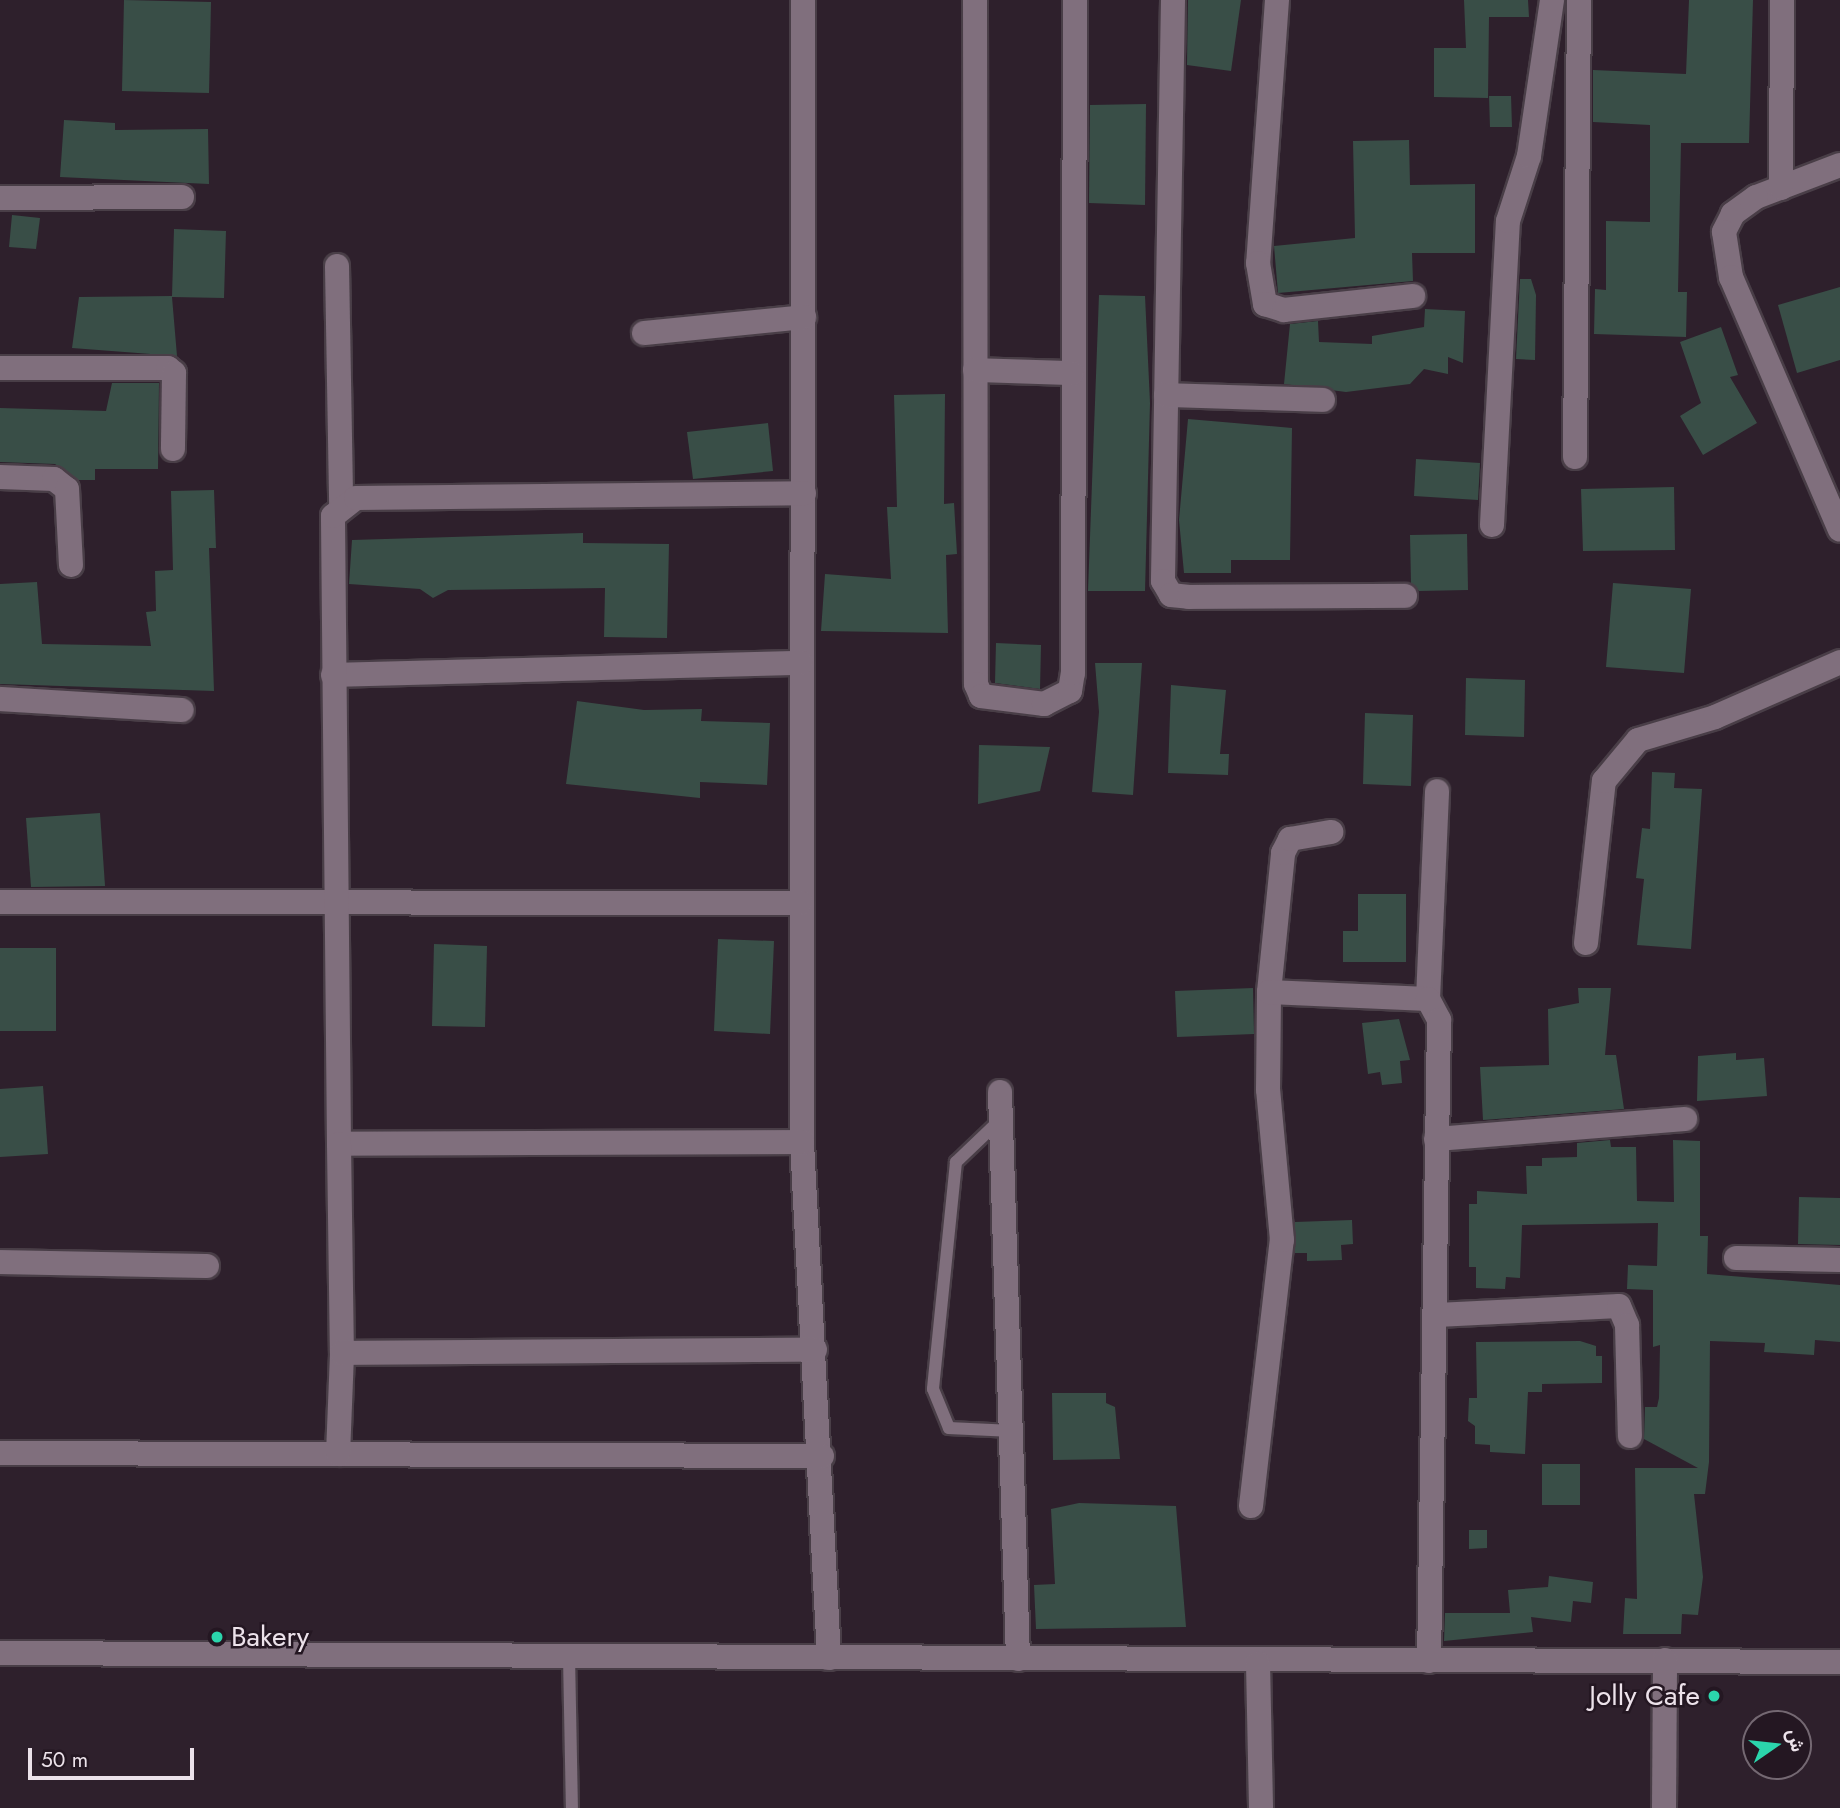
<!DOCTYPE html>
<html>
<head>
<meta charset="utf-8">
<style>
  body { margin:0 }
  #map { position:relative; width:1840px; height:1808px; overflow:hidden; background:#2e202c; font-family:Jost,Vazirmatn,sans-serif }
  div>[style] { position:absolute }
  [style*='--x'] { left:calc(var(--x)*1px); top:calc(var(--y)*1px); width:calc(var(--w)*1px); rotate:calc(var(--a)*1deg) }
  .building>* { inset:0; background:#394e47 }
  .roads { filter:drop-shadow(2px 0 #493e47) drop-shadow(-2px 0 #493e47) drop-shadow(0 2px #493e47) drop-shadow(0 -2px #493e47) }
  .service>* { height:12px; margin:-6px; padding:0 6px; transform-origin:6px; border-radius:6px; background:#806f7d }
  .minor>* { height:24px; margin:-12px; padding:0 12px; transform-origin:12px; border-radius:12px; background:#806f7d }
  .dots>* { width:19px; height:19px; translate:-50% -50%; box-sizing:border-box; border:4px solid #241722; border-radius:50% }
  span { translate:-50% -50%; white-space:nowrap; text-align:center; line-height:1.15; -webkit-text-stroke:5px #241722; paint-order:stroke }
  .poi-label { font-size:28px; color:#ece2ea }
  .left { translate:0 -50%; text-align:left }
  .right { translate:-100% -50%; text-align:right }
  .north { position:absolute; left:1742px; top:1710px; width:70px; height:70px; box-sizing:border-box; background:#241722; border:2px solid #746872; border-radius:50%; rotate:76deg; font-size:19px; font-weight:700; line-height:28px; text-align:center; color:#ece2ea }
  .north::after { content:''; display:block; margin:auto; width:24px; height:32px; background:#2bd5ac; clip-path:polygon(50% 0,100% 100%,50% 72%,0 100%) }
  .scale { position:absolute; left:28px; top:1748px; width:166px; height:32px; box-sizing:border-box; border:4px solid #ece2ea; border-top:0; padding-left:9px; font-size:21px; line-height:24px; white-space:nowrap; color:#ece2ea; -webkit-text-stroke:5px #241722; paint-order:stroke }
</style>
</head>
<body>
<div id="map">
  <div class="building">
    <i style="clip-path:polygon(124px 0,211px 2px,209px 93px,122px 91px)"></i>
    <i style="clip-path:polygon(1188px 0,1241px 0,1231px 71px,1187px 65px)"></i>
    <i style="clip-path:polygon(1464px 0,1528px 0,1529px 17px,1489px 17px,1488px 98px,1434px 97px,1434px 48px,1466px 48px)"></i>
    <i style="clip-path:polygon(1689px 0,1753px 0,1749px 143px,1681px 143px,1678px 292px,1687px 292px,1686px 337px,1594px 334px,1595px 289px,1606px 290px,1606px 221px,1650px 222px,1650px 125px,1593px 122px,1593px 70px,1686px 74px)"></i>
    <i style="clip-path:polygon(1489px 96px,1511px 96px,1512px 127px,1490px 127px)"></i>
    <i style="clip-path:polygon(1146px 104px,1145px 205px,1089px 203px,1090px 105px)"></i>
    <i style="clip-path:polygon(64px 120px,115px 123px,115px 130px,208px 129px,209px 184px,60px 177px)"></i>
    <i style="clip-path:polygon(1409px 140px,1410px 185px,1475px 184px,1475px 253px,1412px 253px,1413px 281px,1278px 293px,1274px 246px,1355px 238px,1353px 141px)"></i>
    <i style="clip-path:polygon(12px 215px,40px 218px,36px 249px,9px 247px)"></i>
    <i style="clip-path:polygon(174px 229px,226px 231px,224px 298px,172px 297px,177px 356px,72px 348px,79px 297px,172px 296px)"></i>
    <i style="clip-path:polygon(1520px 279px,1531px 279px,1536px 295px,1535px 360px,1516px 359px)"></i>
    <i style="clip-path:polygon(1840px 287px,1840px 360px,1797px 373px,1778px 305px)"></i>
    <i style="clip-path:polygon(1099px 295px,1145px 296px,1150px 403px,1145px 591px,1088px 591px)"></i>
    <i style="clip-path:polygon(1425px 309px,1465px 311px,1463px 363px,1448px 357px,1448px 374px,1424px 369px,1410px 384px,1346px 392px,1284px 384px,1290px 324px,1318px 321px,1319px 342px,1372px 344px,1372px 336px,1424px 327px)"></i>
    <i style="clip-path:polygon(1721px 327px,1738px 375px,1730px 377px,1757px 423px,1703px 455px,1680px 416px,1701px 403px,1680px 342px)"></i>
    <i style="clip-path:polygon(112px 383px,159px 383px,158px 469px,95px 469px,95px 480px,78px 480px,55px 464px,0 462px,0 408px,106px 411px)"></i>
    <i style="clip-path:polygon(945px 394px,944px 504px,954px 503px,957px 554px,946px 555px,948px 633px,821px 631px,825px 574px,891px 579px,887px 507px,897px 507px,894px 395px)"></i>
    <i style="clip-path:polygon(1188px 419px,1292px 428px,1290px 560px,1231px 560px,1231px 573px,1184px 573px,1179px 520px)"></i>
    <i style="clip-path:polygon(768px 423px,773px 471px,693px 479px,687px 432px)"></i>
    <i style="clip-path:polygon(1416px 459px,1480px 463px,1478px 500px,1414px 496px)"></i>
    <i style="clip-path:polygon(1674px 487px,1675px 550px,1583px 551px,1581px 489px)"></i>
    <i style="clip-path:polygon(214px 490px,216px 548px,209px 548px,214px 691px,0 684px,0 584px,37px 582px,42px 644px,151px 646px,146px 612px,156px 611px,155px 571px,173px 570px,171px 491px)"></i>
    <i style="clip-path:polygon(583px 533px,583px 543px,669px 544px,667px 638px,604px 637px,605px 588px,448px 590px,433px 598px,420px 589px,349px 584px,352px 540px)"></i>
    <i style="clip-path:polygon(1467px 534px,1468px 590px,1419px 591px,1411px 583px,1410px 535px)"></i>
    <i style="clip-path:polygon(1613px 583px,1691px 589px,1684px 673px,1606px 667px)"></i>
    <i style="clip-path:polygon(996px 643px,1041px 645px,1040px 689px,995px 683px)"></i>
    <i style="clip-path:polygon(1095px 663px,1142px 663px,1133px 795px,1092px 792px,1099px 712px)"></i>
    <i style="clip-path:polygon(1466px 678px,1525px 680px,1524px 737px,1465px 735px)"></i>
    <i style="clip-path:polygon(1171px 685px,1226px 690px,1220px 754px,1229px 754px,1228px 775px,1168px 773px)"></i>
    <i style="clip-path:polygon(577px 701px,644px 710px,702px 709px,701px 721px,770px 723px,767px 785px,700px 782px,700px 798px,566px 784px)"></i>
    <i style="clip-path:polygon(1365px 713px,1413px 715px,1411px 786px,1363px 784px)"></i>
    <i style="clip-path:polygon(979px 745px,1050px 747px,1040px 791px,978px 804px)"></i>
    <i style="clip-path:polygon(1652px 772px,1675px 773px,1674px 788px,1702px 789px,1691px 949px,1637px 945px,1644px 879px,1636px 878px,1642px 828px,1650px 829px)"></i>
    <i style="clip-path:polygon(100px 813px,105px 886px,31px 887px,26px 818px)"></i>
    <i style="clip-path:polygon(1358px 894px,1406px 894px,1406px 962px,1343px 962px,1343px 931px,1358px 931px)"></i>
    <i style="clip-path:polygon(718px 939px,774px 941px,770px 1034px,714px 1031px)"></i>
    <i style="clip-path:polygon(434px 944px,487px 946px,485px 1027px,432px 1026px)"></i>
    <i style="clip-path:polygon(0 948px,56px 948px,56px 1031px,0 1031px)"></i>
    <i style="clip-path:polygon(1253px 988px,1254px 1034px,1177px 1037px,1175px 991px)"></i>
    <i style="clip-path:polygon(1578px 988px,1611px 988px,1605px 1055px,1616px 1055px,1624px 1109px,1483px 1120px,1480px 1067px,1549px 1065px,1548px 1009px,1579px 1003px)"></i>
    <i style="clip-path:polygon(1399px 1019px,1410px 1060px,1400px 1061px,1402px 1083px,1382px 1085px,1380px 1072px,1368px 1074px,1362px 1023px)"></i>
    <i style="clip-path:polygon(1736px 1053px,1736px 1060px,1764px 1058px,1767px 1096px,1697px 1101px,1698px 1056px)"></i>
    <i style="clip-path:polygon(43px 1086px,48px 1154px,0 1157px,0 1089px)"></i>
    <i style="clip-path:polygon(1610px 1140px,1611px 1147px,1636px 1147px,1637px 1201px,1674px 1202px,1673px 1140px,1700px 1141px,1700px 1236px,1708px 1236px,1707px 1274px,1840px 1285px,1840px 1342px,1815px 1340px,1814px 1355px,1764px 1352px,1765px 1343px,1710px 1341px,1709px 1462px,1705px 1494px,1694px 1494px,1703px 1577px,1698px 1615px,1682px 1614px,1681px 1634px,1623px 1634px,1625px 1598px,1637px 1599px,1635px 1468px,1698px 1468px,1644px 1439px,1645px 1407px,1657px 1407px,1659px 1398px,1660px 1345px,1653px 1347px,1653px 1290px,1627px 1289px,1628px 1265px,1657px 1266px,1658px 1223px,1522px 1225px,1520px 1278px,1506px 1277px,1505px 1289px,1476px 1288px,1476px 1267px,1469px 1267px,1469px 1204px,1477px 1204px,1477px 1191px,1527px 1194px,1526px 1166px,1542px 1166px,1542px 1158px,1577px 1157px,1577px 1143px)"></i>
    <i style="clip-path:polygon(1799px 1197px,1840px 1198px,1840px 1245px,1798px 1244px)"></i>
    <i style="clip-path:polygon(1352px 1220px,1353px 1244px,1341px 1245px,1342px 1260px,1307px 1261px,1307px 1253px,1295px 1253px,1295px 1222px)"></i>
    <i style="clip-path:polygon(1580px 1341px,1596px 1346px,1596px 1356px,1602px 1356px,1602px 1383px,1542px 1384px,1542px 1392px,1528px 1392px,1525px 1454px,1490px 1452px,1490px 1445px,1475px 1444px,1475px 1426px,1468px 1421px,1469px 1398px,1477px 1398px,1476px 1342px)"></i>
    <i style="clip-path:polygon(1052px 1393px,1106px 1393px,1106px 1403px,1115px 1407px,1120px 1459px,1053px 1460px)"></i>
    <i style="clip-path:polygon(1542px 1464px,1580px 1464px,1580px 1505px,1542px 1505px)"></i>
    <i style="clip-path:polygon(1079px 1503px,1176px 1506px,1186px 1627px,1036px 1629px,1034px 1585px,1055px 1584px,1051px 1509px)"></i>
    <i style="clip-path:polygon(1469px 1530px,1487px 1530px,1487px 1548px,1469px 1549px)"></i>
    <i style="clip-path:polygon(1549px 1576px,1593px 1582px,1591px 1603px,1573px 1601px,1571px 1622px,1531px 1617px,1533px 1632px,1444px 1641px,1445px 1613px,1510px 1613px,1508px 1590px,1548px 1587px)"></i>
  </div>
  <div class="roads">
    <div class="service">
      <i style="--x:1000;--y:1120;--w:61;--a:136.3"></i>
      <i style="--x:956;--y:1162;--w:228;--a:95.8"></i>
      <i style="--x:933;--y:1389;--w:42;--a:67.7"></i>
      <i style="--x:949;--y:1428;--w:63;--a:2.7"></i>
      <i style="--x:569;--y:1656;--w:152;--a:88.9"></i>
    </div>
    <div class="minor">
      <i style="--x:803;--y:0;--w:1142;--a:90.05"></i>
      <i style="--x:802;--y:1142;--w:517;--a:87"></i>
      <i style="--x:975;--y:0;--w:684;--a:89.92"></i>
      <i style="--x:976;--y:684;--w:13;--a:67"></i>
      <i style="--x:981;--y:696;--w:64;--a:7.2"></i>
      <i style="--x:1044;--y:704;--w:29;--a:-27"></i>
      <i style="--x:1070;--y:691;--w:18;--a:-81"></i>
      <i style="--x:1073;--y:673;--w:673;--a:-89.83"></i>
      <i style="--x:1173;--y:0;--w:581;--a:90.99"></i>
      <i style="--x:1163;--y:581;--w:16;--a:60"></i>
      <i style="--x:1171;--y:595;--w:18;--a:6"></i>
      <i style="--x:1189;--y:597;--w:216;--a:-0.3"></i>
      <i style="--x:1277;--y:0;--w:264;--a:94.1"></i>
      <i style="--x:1258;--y:263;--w:42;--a:80.3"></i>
      <i style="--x:1265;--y:304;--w:20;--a:18"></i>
      <i style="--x:1284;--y:310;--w:130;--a:-6.2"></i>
      <i style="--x:1840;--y:165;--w:90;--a:159.1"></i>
      <i style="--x:1756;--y:197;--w:29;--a:144"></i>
      <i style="--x:1733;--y:214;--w:20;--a:117"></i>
      <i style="--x:1724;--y:232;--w:46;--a:81.2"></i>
      <i style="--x:1731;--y:277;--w:275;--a:66.7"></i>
      <i style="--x:1781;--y:188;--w:188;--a:-89.7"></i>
      <i style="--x:0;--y:198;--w:182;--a:-0.3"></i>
      <i style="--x:337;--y:266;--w:241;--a:89"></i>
      <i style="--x:644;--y:333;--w:161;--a:-5.7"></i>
      <i style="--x:0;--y:368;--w:168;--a:0"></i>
      <i style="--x:168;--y:368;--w:8;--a:40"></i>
      <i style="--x:174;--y:373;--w:76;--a:90.8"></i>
      <i style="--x:975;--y:370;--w:97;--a:1.8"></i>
      <i style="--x:1166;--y:395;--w:157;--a:1.8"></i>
      <i style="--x:1575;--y:457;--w:457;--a:-89.5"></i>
      <i style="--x:0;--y:477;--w:54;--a:2.1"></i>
      <i style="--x:54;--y:479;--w:16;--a:38"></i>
      <i style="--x:67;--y:489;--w:76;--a:87"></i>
      <i style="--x:1492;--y:525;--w:304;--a:-87"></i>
      <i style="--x:1508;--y:221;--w:68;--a:-72.1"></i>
      <i style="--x:1529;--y:156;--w:158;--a:-81.6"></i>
      <i style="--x:333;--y:675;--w:468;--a:-1.5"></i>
      <i style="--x:0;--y:699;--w:182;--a:3.5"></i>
      <i style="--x:0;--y:902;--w:800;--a:0.07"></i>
      <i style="--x:1586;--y:943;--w:163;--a:-83.7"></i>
      <i style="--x:1604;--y:781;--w:53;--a:-50.3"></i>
      <i style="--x:1638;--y:740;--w:80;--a:-16.6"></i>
      <i style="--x:1715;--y:717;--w:137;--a:-23.7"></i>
      <i style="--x:1269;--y:992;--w:140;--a:-84.2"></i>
      <i style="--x:1283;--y:853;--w:16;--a:-63"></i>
      <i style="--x:1290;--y:839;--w:42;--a:-9.7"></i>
      <i style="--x:1428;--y:999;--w:208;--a:-87.5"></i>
      <i style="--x:1000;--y:1092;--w:567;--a:88.18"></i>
      <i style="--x:1436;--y:1139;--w:250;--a:-4.6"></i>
      <i style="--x:802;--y:1142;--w:463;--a:179.8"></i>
      <i style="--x:339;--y:1144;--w:628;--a:-90.55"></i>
      <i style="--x:333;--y:516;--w:29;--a:-38"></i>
      <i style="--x:356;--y:498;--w:448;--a:-0.6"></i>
      <i style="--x:339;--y:1144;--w:209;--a:89.2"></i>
      <i style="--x:1736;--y:1258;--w:104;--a:1.1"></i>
      <i style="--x:0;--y:1262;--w:207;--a:1.1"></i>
      <i style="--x:1437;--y:1315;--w:182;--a:-2.8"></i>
      <i style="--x:1619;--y:1306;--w:21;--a:67"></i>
      <i style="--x:1627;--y:1325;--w:111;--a:88.5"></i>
      <i style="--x:0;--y:1453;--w:822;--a:0.21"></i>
      <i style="--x:338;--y:1454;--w:101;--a:-87.7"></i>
      <i style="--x:342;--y:1353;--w:473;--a:-0.4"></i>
      <i style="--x:1251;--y:1506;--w:268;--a:-83.4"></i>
      <i style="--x:1282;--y:1240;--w:151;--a:-95.3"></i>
      <i style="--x:1268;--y:1090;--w:98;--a:-89.4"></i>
      <i style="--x:1269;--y:992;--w:159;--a:2.5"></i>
      <i style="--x:1428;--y:999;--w:24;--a:62"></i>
      <i style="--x:1439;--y:1020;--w:641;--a:90.89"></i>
      <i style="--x:0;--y:1653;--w:1840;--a:0.28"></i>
      <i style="--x:1258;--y:1663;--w:145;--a:88.8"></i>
      <i style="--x:1664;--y:1808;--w:148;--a:-89.6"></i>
    </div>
  </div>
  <div class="dots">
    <i style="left:217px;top:1637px;background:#2bd5ac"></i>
    <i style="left:1714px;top:1696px;background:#2bd5ac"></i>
  </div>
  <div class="poi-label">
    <span class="left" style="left:231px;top:1637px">Bakery</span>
    <span class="right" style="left:1700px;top:1696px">Jolly Cafe</span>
  </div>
  <div class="north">ش</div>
  <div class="scale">50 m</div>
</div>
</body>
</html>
